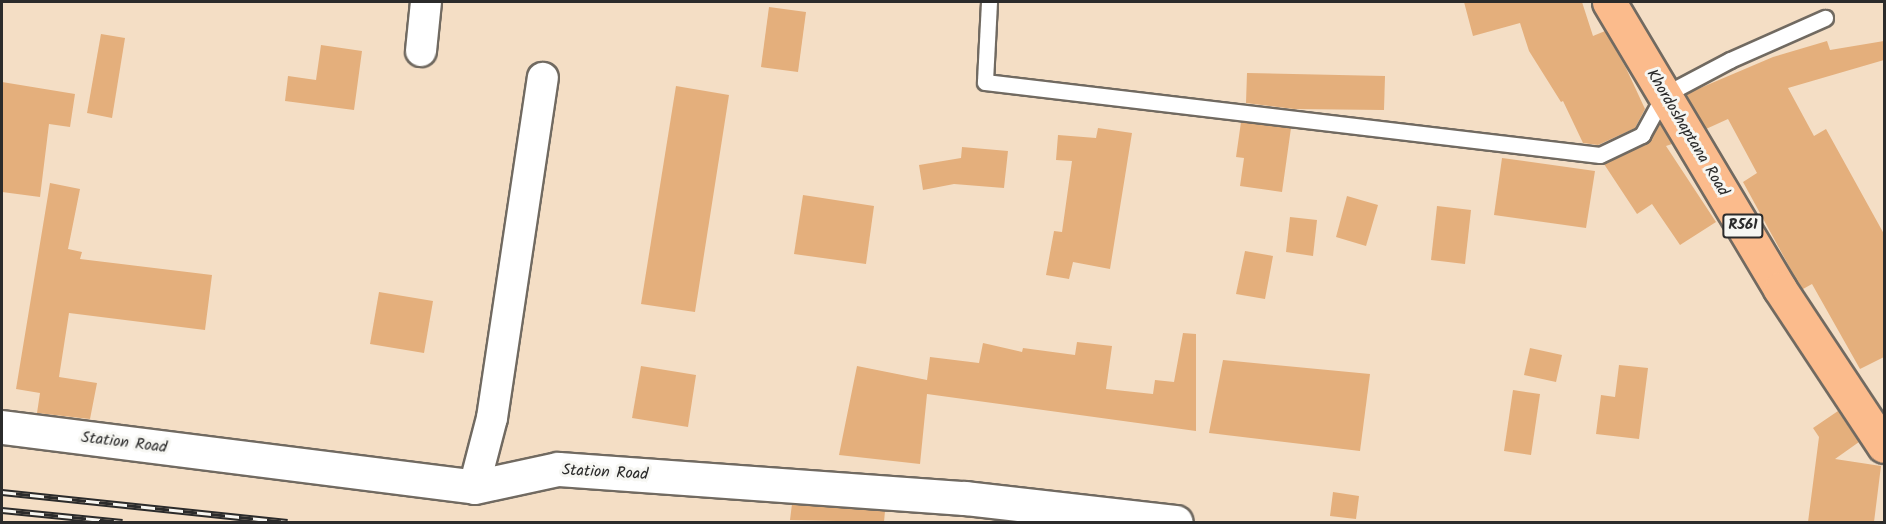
<!DOCTYPE html>
<html>
<head>
<meta charset="utf-8">
<style>
  body { margin:0 }
  #map { position:relative; width:1886px; height:524px; overflow:hidden; background:#f4dec5; font-family:Kalam,sans-serif }
  div>[style] { position:absolute }
  [style*='--x'] { left:calc(var(--x)*1px); top:calc(var(--y)*1px); width:calc(var(--w)*1px); rotate:calc(var(--a)*1deg) }
  .building>* { inset:0; background:#e4af7c }
  .roads { filter:drop-shadow(2px 0 #716a61) drop-shadow(-2px 0 #716a61) drop-shadow(0 2px #716a61) drop-shadow(0 -2px #716a61) }
  .service>* { height:15px; margin:-7.5px; padding:0 7.5px; transform-origin:7.5px; border-radius:7.5px; background:#fff }
  .minor>* { height:30px; margin:-15px; padding:0 15px; transform-origin:15px; border-radius:15px; background:#fff }
  .tertiary>* { height:33px; margin:-16.5px; padding:0 16.5px; transform-origin:16.5px; border-radius:16.5px; background:#fff }
  .primary>* { height:33px; margin:-16.5px; padding:0 16.5px; transform-origin:16.5px; border-radius:16.5px; background:#fbbb8c }
  .rail>* { height:7px; margin-top:-3.5px; transform-origin:0; background:repeating-linear-gradient(90deg,#f6f6f2 0 14px,#2b2b2b 0 28px); box-sizing:border-box; border-block:2px solid #2b2b2b }
  span { translate:-50% -50%; white-space:nowrap; text-align:center; line-height:1.15; -webkit-text-stroke:6px #f6f6f2; paint-order:stroke }
  .shield-label span { padding:2px 4px; background:#f6f6f2; border:2px solid; border-radius:4px; -webkit-text-stroke-width:0 }
  .shield-label { font-size:15px; color:#2b2b2b; font-weight:700 }
  .street-label { font-size:16px; color:#2b2b2b }
  .frame { position:absolute; inset:0; border:3px solid #2b2b2b; pointer-events:none }
</style>
</head>
<body>
<div id="map">
  <div class="building">
    <i style="clip-path:polygon(1464px 2px,1582px 2px,1593px 36px,1605px 31px,1626px 68px,1645px 109px,1635px 128px,1598px 145px,1583px 143px,1563px 101px,1561px 102px,1529px 51px,1520px 23px,1473px 36px)"></i>
    <i style="clip-path:polygon(769px 7px,806px 12px,798px 72px,761px 67px)"></i>
    <i style="clip-path:polygon(101px 34px,125px 38px,112px 118px,87px 113px)"></i>
    <i style="clip-path:polygon(1827px 41px,1830px 50px,1884px 41px,1884px 60px,1788px 88px,1814px 136px,1826px 129px,1884px 234px,1884px 357px,1860px 369px,1812px 284px,1803px 289px,1796px 279px,1743px 182px,1757px 173px,1728px 119px,1706px 129px,1686px 94px,1773px 57px)"></i>
    <i style="clip-path:polygon(321px 45px,362px 51px,354px 110px,285px 101px,288px 76px,316px 80px)"></i>
    <i style="clip-path:polygon(1247px 73px,1385px 76px,1384px 110px,1294px 109px,1246px 103px)"></i>
    <i style="clip-path:polygon(2px 82px,75px 94px,70px 127px,49px 124px,40px 197px,2px 192px)"></i>
    <i style="clip-path:polygon(676px 86px,729px 95px,695px 312px,641px 304px)"></i>
    <i style="clip-path:polygon(1241px 122px,1291px 128px,1282px 192px,1240px 186px,1244px 158px,1236px 157px)"></i>
    <i style="clip-path:polygon(1660px 123px,1672px 144px,1666px 146px,1716px 222px,1680px 245px,1652px 204px,1637px 214px,1604px 164px,1647px 143px)"></i>
    <i style="clip-path:polygon(1098px 128px,1132px 133px,1110px 269px,1073px 262px,1069px 279px,1046px 275px,1054px 231px,1062px 232px,1072px 161px,1056px 160px,1058px 135px,1096px 138px)"></i>
    <i style="clip-path:polygon(962px 147px,1008px 151px,1004px 188px,954px 184px,923px 190px,919px 165px,961px 158px)"></i>
    <i style="clip-path:polygon(1502px 158px,1595px 171px,1586px 228px,1494px 215px)"></i>
    <i style="clip-path:polygon(50px 183px,80px 189px,68px 249px,82px 252px,80px 259px,212px 275px,205px 330px,69px 313px,59px 377px,97px 383px,90px 419px,37px 413px,40px 393px,16px 389px)"></i>
    <i style="clip-path:polygon(803px 195px,874px 206px,866px 264px,794px 254px)"></i>
    <i style="clip-path:polygon(1347px 196px,1378px 205px,1366px 246px,1336px 237px)"></i>
    <i style="clip-path:polygon(1437px 206px,1471px 210px,1465px 264px,1431px 260px)"></i>
    <i style="clip-path:polygon(1290px 217px,1317px 220px,1313px 256px,1286px 252px)"></i>
    <i style="clip-path:polygon(1245px 251px,1273px 256px,1265px 299px,1236px 294px)"></i>
    <i style="clip-path:polygon(379px 292px,433px 301px,424px 353px,370px 344px)"></i>
    <i style="clip-path:polygon(1183px 333px,1196px 334px,1196px 431px,927px 394px,920px 464px,839px 455px,857px 366px,927px 380px,930px 357px,979px 363px,983px 343px,1022px 352px,1023px 348px,1075px 355px,1077px 342px,1112px 346px,1106px 389px,1153px 394px,1155px 380px,1174px 382px)"></i>
    <i style="clip-path:polygon(1530px 348px,1562px 355px,1556px 382px,1524px 375px)"></i>
    <i style="clip-path:polygon(1223px 360px,1370px 374px,1360px 451px,1209px 433px)"></i>
    <i style="clip-path:polygon(1619px 365px,1648px 368px,1639px 439px,1596px 434px,1601px 395px,1615px 397px)"></i>
    <i style="clip-path:polygon(641px 366px,696px 375px,688px 427px,632px 418px)"></i>
    <i style="clip-path:polygon(1513px 390px,1540px 394px,1531px 455px,1504px 451px)"></i>
    <i style="clip-path:polygon(1838px 411px,1859px 442px,1835px 459px,1881px 466px,1874px 522px,1808px 522px,1819px 437px,1813px 428px)"></i>
    <i style="clip-path:polygon(1333px 492px,1359px 496px,1356px 519px,1330px 516px)"></i>
    <i style="clip-path:polygon(792px 504px,885px 511px,884px 522px,790px 520px)"></i>
  </div>
  <div class="roads">
    <div class="service">
      <i style="--x:989;--y:2;--w:80;--a:92.9"></i>
      <i style="--x:985;--y:82;--w:619;--a:6.77"></i>
      <i style="--x:1600;--y:155;--w:47;--a:-25.5"></i>
      <i style="--x:1642;--y:135;--w:46;--a:-61.2"></i>
      <i style="--x:1664;--y:95;--w:75;--a:-27.9"></i>
      <i style="--x:1730;--y:60;--w:104;--a:-23.9"></i>
    </div>
    <div class="minor">
      <i style="--x:421;--y:51;--w:49;--a:-84.2"></i>
      <i style="--x:474;--y:487;--w:71;--a:-75.4"></i>
      <i style="--x:492;--y:418;--w:344;--a:-81.5"></i>
    </div>
    <div class="tertiary">
      <i style="--x:2;--y:427;--w:476;--a:7.2"></i>
      <i style="--x:474;--y:487;--w:86;--a:-12.1"></i>
      <i style="--x:558;--y:469;--w:408;--a:4.1"></i>
      <i style="--x:965;--y:498;--w:212;--a:6.5"></i>
    </div>
    <div class="primary">
      <i style="--x:1609;--y:2;--w:334;--a:59.2"></i>
      <i style="--x:1780;--y:289;--w:188;--a:56.5"></i>
    </div>
  </div>
  <div class="rail">
    <i style="--x:2;--y:492;--w:287;--a:6"></i>
    <i style="--x:2;--y:510;--w:121;--a:5.7"></i>
  </div>
  <div class="shield-label">
    <span style="left:1743px;top:226px">R561</span>
  </div>
  <div class="street-label">
    <span style="left:1687px;top:133px;rotate:59deg">Khordoshaptana Road</span>
    <span style="left:124px;top:443px;rotate:7deg">Station Road</span>
    <span style="left:605px;top:473px;rotate:3deg">Station Road</span>
  </div>
  <div class="frame"></div>
</div>
</body>
</html>
